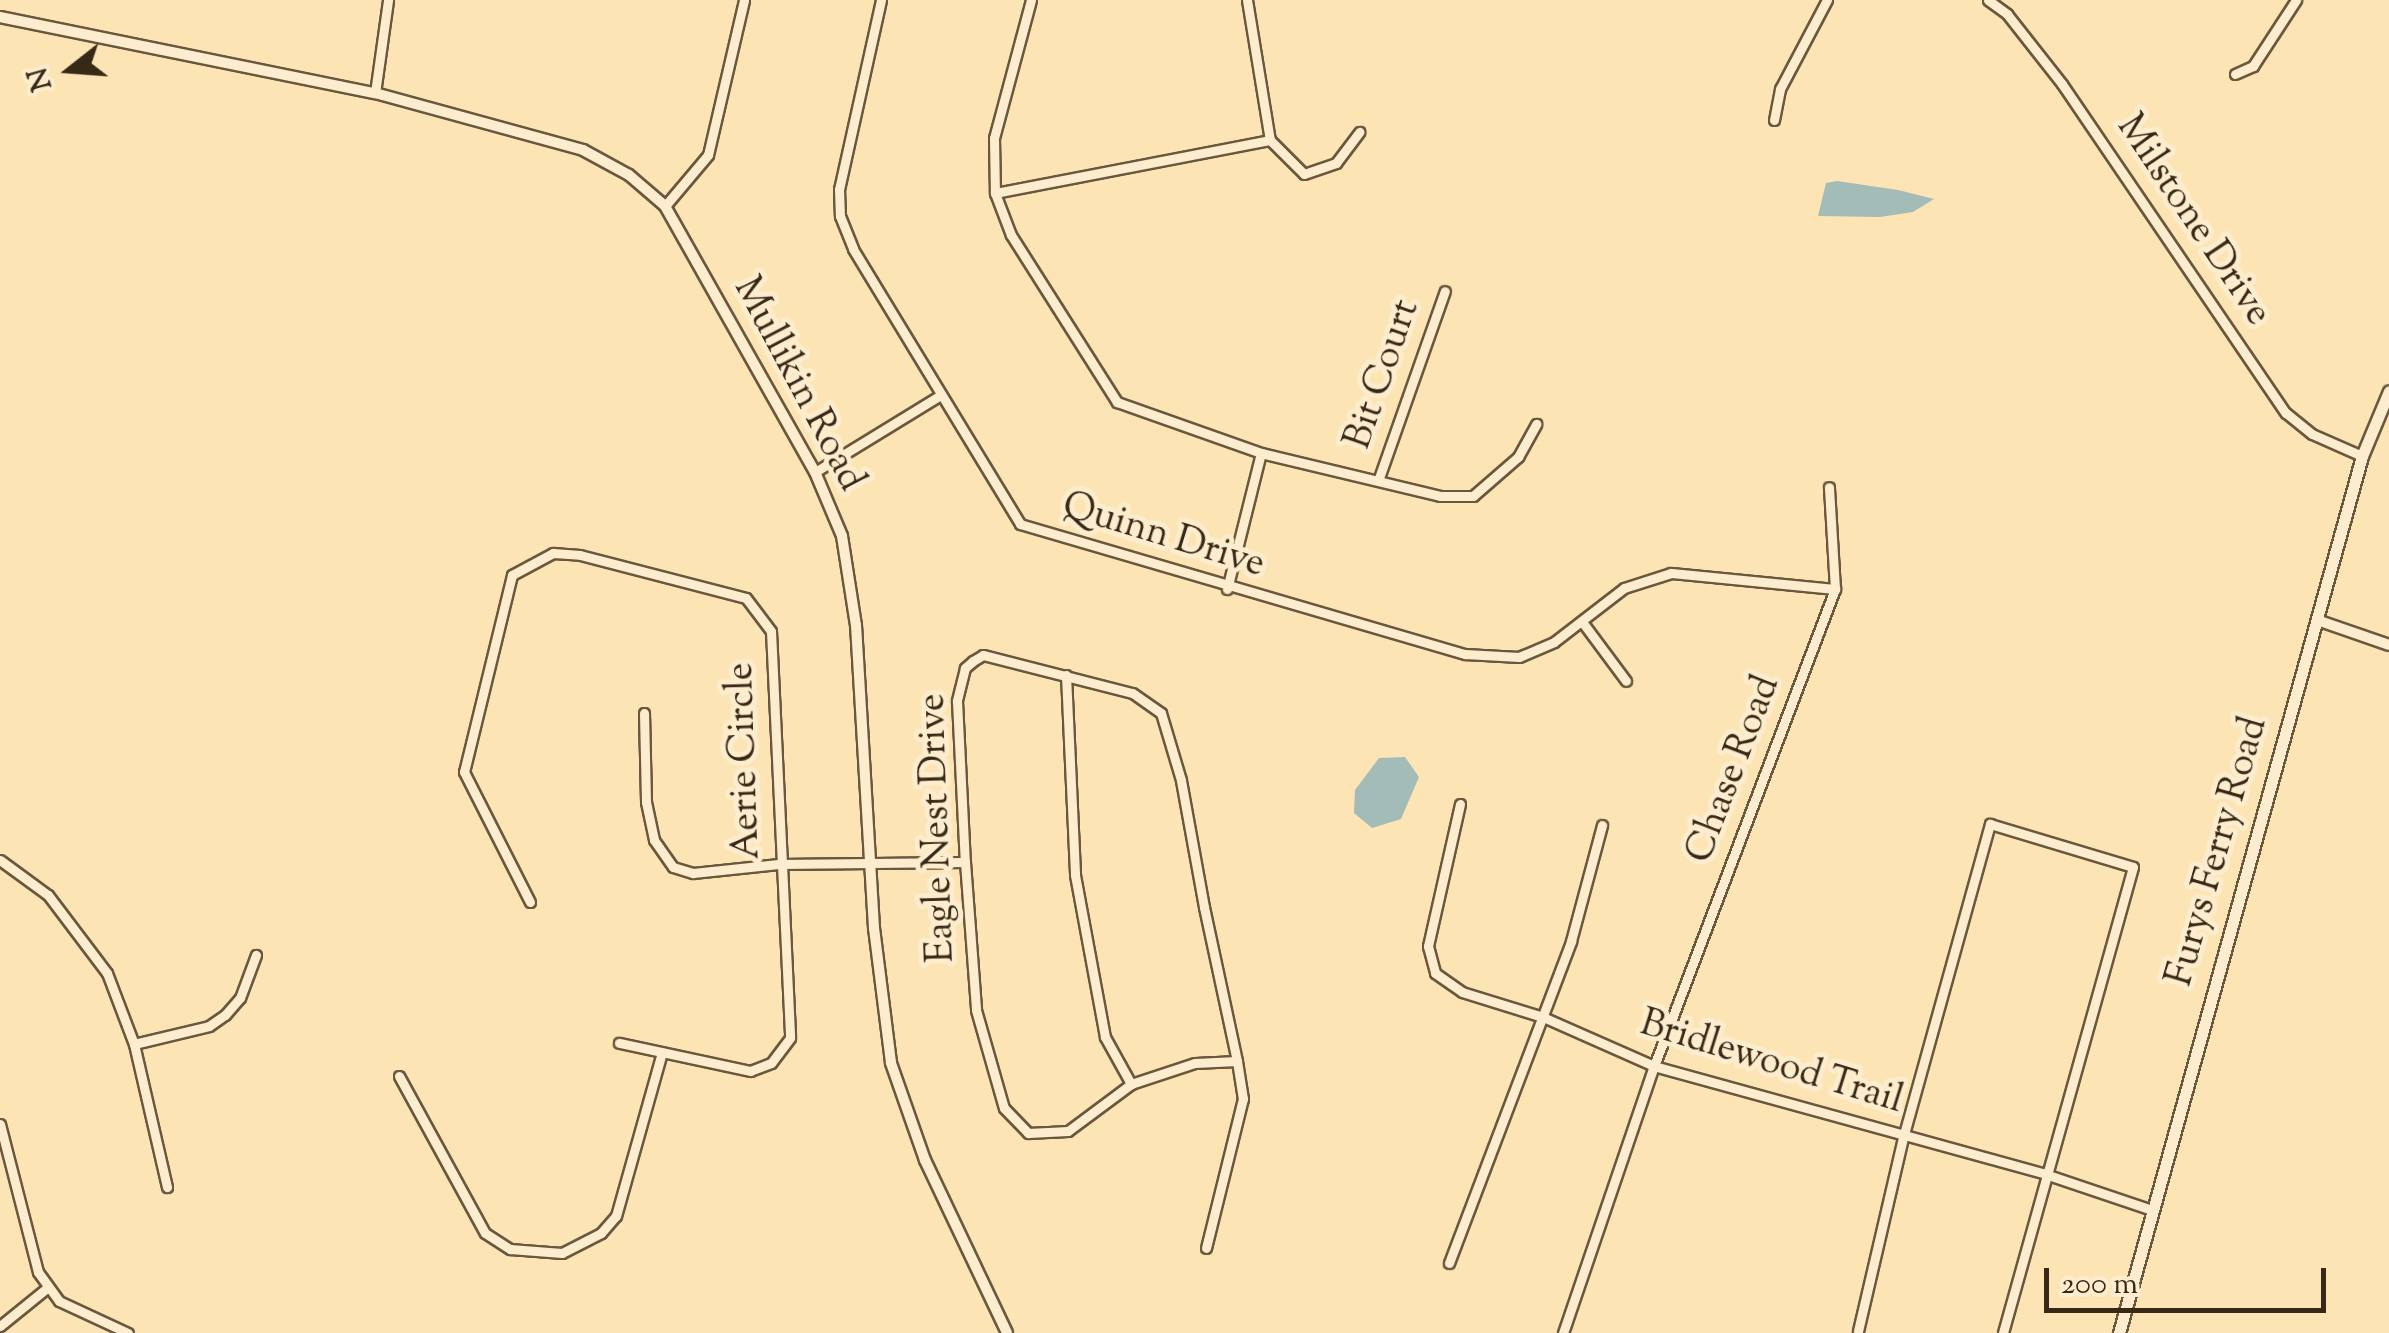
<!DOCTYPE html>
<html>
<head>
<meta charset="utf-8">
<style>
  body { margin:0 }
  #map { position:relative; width:2389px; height:1333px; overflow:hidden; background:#fce4b4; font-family:"Sorts Mill Goudy",serif }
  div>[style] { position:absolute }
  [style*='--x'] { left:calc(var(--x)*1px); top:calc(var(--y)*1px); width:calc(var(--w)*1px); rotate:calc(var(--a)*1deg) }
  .water>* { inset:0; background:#a4bcb8 }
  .roads { filter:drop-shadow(2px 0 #69583e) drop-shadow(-2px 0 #69583e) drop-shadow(0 2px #69583e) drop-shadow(0 -2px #69583e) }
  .minor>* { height:9px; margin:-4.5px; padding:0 4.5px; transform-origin:4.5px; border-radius:4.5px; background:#fdedce }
  .tertiary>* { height:10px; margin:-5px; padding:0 5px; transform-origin:5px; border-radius:5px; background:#fdedce }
  .secondary>* { height:11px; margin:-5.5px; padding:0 5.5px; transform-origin:5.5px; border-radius:5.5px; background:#fdedce }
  span { translate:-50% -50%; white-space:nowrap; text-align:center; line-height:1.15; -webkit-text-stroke:10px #fdedce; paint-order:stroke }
  .street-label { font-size:38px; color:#382917 }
  .north { position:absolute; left:20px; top:20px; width:100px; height:100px; -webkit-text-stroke:8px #fdedce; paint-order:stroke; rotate:253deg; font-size:28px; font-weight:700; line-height:40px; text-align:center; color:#382917 }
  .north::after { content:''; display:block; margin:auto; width:35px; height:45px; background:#382917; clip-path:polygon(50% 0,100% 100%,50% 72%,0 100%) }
  .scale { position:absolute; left:2044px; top:1268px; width:282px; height:45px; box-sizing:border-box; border:5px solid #382917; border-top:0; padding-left:12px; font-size:30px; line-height:35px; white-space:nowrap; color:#382917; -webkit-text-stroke:8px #fdedce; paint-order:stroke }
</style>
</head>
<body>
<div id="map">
  <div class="water">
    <i style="clip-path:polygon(1837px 181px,1898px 190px,1934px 199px,1913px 212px,1880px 217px,1818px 216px,1826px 183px)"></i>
    <i style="clip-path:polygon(1405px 757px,1419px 777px,1401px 819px,1372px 828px,1354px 813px,1355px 790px,1379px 758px)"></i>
  </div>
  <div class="roads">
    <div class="minor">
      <i style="--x:881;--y:0;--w:194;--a:102.5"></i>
      <i style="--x:839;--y:189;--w:27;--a:88"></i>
      <i style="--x:840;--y:216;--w:35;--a:68"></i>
      <i style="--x:853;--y:249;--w:322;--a:58.7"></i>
      <i style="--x:1020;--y:524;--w:464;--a:16.3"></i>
      <i style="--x:1465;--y:654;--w:54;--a:3.2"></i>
      <i style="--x:1519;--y:657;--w:38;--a:-23"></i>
      <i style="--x:1554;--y:642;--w:88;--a:-37.6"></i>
      <i style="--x:1624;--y:588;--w:49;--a:-17.7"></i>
      <i style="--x:1671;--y:573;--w:165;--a:5.6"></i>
      <i style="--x:1031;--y:0;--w:143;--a:105"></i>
      <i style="--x:994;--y:138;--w:55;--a:89"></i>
      <i style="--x:995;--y:193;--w:45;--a:69.1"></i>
      <i style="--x:1011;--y:235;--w:198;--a:57.6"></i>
      <i style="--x:1117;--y:402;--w:153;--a:19.5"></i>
      <i style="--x:1261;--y:453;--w:184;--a:13.5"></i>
      <i style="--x:1440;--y:496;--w:33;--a:0"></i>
      <i style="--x:1473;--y:496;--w:60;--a:-40.9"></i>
      <i style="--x:1518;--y:457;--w:38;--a:-61"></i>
      <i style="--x:1247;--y:0;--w:142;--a:80.7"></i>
      <i style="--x:1270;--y:140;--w:48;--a:45"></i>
      <i style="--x:1304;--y:174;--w:34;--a:-19"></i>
      <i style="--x:1336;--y:163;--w:39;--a:-53"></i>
      <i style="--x:1988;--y:0;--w:24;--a:36"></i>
      <i style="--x:2007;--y:14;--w:89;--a:51.8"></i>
      <i style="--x:2062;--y:84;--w:398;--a:55.8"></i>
      <i style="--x:2286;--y:413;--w:33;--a:39"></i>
      <i style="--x:2312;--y:434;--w:55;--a:23.7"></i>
      <i style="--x:2235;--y:74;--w:20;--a:-24"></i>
      <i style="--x:2253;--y:66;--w:79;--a:-56.9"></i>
      <i style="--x:375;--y:93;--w:94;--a:-82"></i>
      <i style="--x:1774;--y:120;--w:32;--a:-79"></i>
      <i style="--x:1780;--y:89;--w:101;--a:-62.2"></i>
      <i style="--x:995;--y:193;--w:280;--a:-10.9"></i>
      <i style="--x:665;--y:206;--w:67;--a:-49.9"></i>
      <i style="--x:708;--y:155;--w:159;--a:-76.9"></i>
      <i style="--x:815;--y:472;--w:145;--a:-31.5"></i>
      <i style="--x:1379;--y:478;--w:198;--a:-70.6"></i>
      <i style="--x:1227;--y:589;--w:140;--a:-76"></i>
      <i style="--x:1583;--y:623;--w:72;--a:53.4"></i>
      <i style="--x:1066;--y:675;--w:200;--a:87.4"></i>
      <i style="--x:1075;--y:875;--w:165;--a:79.5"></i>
      <i style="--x:1105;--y:1037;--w:54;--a:61"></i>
      <i style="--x:644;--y:713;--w:89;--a:88.7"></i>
      <i style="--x:646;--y:802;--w:39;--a:78"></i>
      <i style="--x:654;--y:840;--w:33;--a:55"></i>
      <i style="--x:673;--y:867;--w:21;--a:17"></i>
      <i style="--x:693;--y:873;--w:86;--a:-6"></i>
      <i style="--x:779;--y:864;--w:186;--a:-0.6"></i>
      <i style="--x:1460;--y:804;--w:146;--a:102.7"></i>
      <i style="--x:1428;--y:946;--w:28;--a:75"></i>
      <i style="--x:1435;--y:973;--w:33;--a:35"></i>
      <i style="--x:1462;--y:992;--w:85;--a:17.2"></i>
      <i style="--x:1543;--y:1017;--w:121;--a:23.8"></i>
      <i style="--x:1654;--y:1066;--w:406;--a:15.4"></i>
      <i style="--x:2045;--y:1174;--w:110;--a:18.6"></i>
      <i style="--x:0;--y:860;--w:59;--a:36.1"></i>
      <i style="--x:48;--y:895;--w:98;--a:52.9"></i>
      <i style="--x:107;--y:973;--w:76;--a:69.2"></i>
      <i style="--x:134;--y:1044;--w:147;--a:77"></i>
      <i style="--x:530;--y:902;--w:146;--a:-116.9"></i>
      <i style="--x:464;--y:772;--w:203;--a:-76.3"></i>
      <i style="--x:512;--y:575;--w:47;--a:-28.2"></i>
      <i style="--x:553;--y:553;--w:27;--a:4"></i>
      <i style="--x:580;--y:555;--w:171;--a:14.5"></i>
      <i style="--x:746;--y:598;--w:41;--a:52.9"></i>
      <i style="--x:771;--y:631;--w:407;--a:87.3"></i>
      <i style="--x:790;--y:1038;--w:31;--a:127"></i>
      <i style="--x:771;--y:1063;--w:22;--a:159"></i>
      <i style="--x:750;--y:1071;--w:134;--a:-167.9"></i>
      <i style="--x:134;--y:1044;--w:77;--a:-13.5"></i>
      <i style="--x:209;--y:1026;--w:19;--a:-35"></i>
      <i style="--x:225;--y:1015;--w:23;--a:-49"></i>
      <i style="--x:240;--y:998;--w:46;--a:-69.6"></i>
      <i style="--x:399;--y:1076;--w:179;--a:61.3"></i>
      <i style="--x:485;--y:1233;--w:30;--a:33"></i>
      <i style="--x:510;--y:1249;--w:52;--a:4.4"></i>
      <i style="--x:562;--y:1253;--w:44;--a:-27.1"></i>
      <i style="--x:601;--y:1233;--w:23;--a:-49"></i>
      <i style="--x:616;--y:1216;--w:170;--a:-74.3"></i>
      <i style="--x:0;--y:1124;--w:153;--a:75.6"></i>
      <i style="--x:38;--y:1272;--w:36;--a:54"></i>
      <i style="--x:59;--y:1301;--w:76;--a:24.9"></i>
      <i style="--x:1206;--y:1248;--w:154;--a:-76.1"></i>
      <i style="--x:1243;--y:1099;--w:38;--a:-99"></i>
      <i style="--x:1237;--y:1061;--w:157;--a:-102.1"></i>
      <i style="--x:1204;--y:907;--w:129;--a:-100.3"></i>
      <i style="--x:1181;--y:780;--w:70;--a:-106.6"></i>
      <i style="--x:1161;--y:713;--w:35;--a:-145"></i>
      <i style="--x:1132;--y:693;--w:154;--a:-165.7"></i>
      <i style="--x:983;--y:655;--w:12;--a:149"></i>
      <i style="--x:973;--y:661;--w:11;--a:139"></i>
      <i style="--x:965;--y:668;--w:34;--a:104"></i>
      <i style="--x:957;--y:701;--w:161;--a:87.2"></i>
      <i style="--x:965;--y:862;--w:148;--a:85.7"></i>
      <i style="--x:976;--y:1010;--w:102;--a:74.1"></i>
      <i style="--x:1004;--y:1108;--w:35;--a:46"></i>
      <i style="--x:1028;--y:1133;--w:40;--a:-2.9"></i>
      <i style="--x:1068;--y:1131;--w:79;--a:-36.7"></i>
      <i style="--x:1131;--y:1084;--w:67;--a:-18.2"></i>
      <i style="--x:1195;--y:1063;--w:42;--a:-2.7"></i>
      <i style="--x:1449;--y:1263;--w:344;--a:-69.2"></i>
      <i style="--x:1571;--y:941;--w:120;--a:-75"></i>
      <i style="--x:0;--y:1326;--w:62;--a:-39.1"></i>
      <i style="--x:1858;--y:1331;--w:202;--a:-76.9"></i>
      <i style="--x:1904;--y:1134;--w:322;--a:-74.5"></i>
      <i style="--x:1990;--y:824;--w:149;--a:16.7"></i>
      <i style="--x:2133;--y:867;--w:484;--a:105.6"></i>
      <i style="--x:1563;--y:1333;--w:282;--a:-71.2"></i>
      <i style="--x:1654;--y:1066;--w:510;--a:-69.22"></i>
      <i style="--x:1835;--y:589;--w:102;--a:-93.4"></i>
    </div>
    <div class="tertiary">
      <i style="--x:0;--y:17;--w:383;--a:11.5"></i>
      <i style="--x:375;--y:93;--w:216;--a:15.3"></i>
      <i style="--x:583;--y:150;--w:52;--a:28.5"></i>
      <i style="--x:629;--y:175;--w:48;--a:40.7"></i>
      <i style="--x:665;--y:206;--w:305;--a:60.6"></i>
      <i style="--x:815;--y:472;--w:69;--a:67.1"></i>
      <i style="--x:842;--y:536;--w:90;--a:81.1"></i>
      <i style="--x:856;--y:625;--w:304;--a:86.6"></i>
      <i style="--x:874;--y:928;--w:136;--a:82.8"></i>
      <i style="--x:891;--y:1063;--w:103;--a:70.7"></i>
      <i style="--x:925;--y:1160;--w:191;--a:64.6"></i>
      <i style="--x:2317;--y:620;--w:76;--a:19.1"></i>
    </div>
    <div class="secondary">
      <i style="--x:2119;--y:1333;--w:910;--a:-74.51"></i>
      <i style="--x:2362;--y:456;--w:70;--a:-67.4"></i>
    </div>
  </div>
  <div class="street-label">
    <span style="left:2192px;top:221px;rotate:56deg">Milstone Drive</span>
    <span style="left:1384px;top:375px;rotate:-71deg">Bit Court</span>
    <span style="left:797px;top:385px;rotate:62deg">Mullikin Road</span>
    <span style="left:1163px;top:537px;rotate:17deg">Quinn Drive</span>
    <span style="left:746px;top:761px;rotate:-92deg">Aerie Circle</span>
    <span style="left:1735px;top:770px;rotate:-69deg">Chase Road</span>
    <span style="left:939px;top:828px;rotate:-92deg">Eagle Nest Drive</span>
    <span style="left:2219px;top:852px;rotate:-74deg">Furys Ferry Road</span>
    <span style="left:1771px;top:1064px;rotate:17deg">Bridlewood Trail</span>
  </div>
  <div class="north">N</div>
  <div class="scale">200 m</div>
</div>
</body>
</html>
